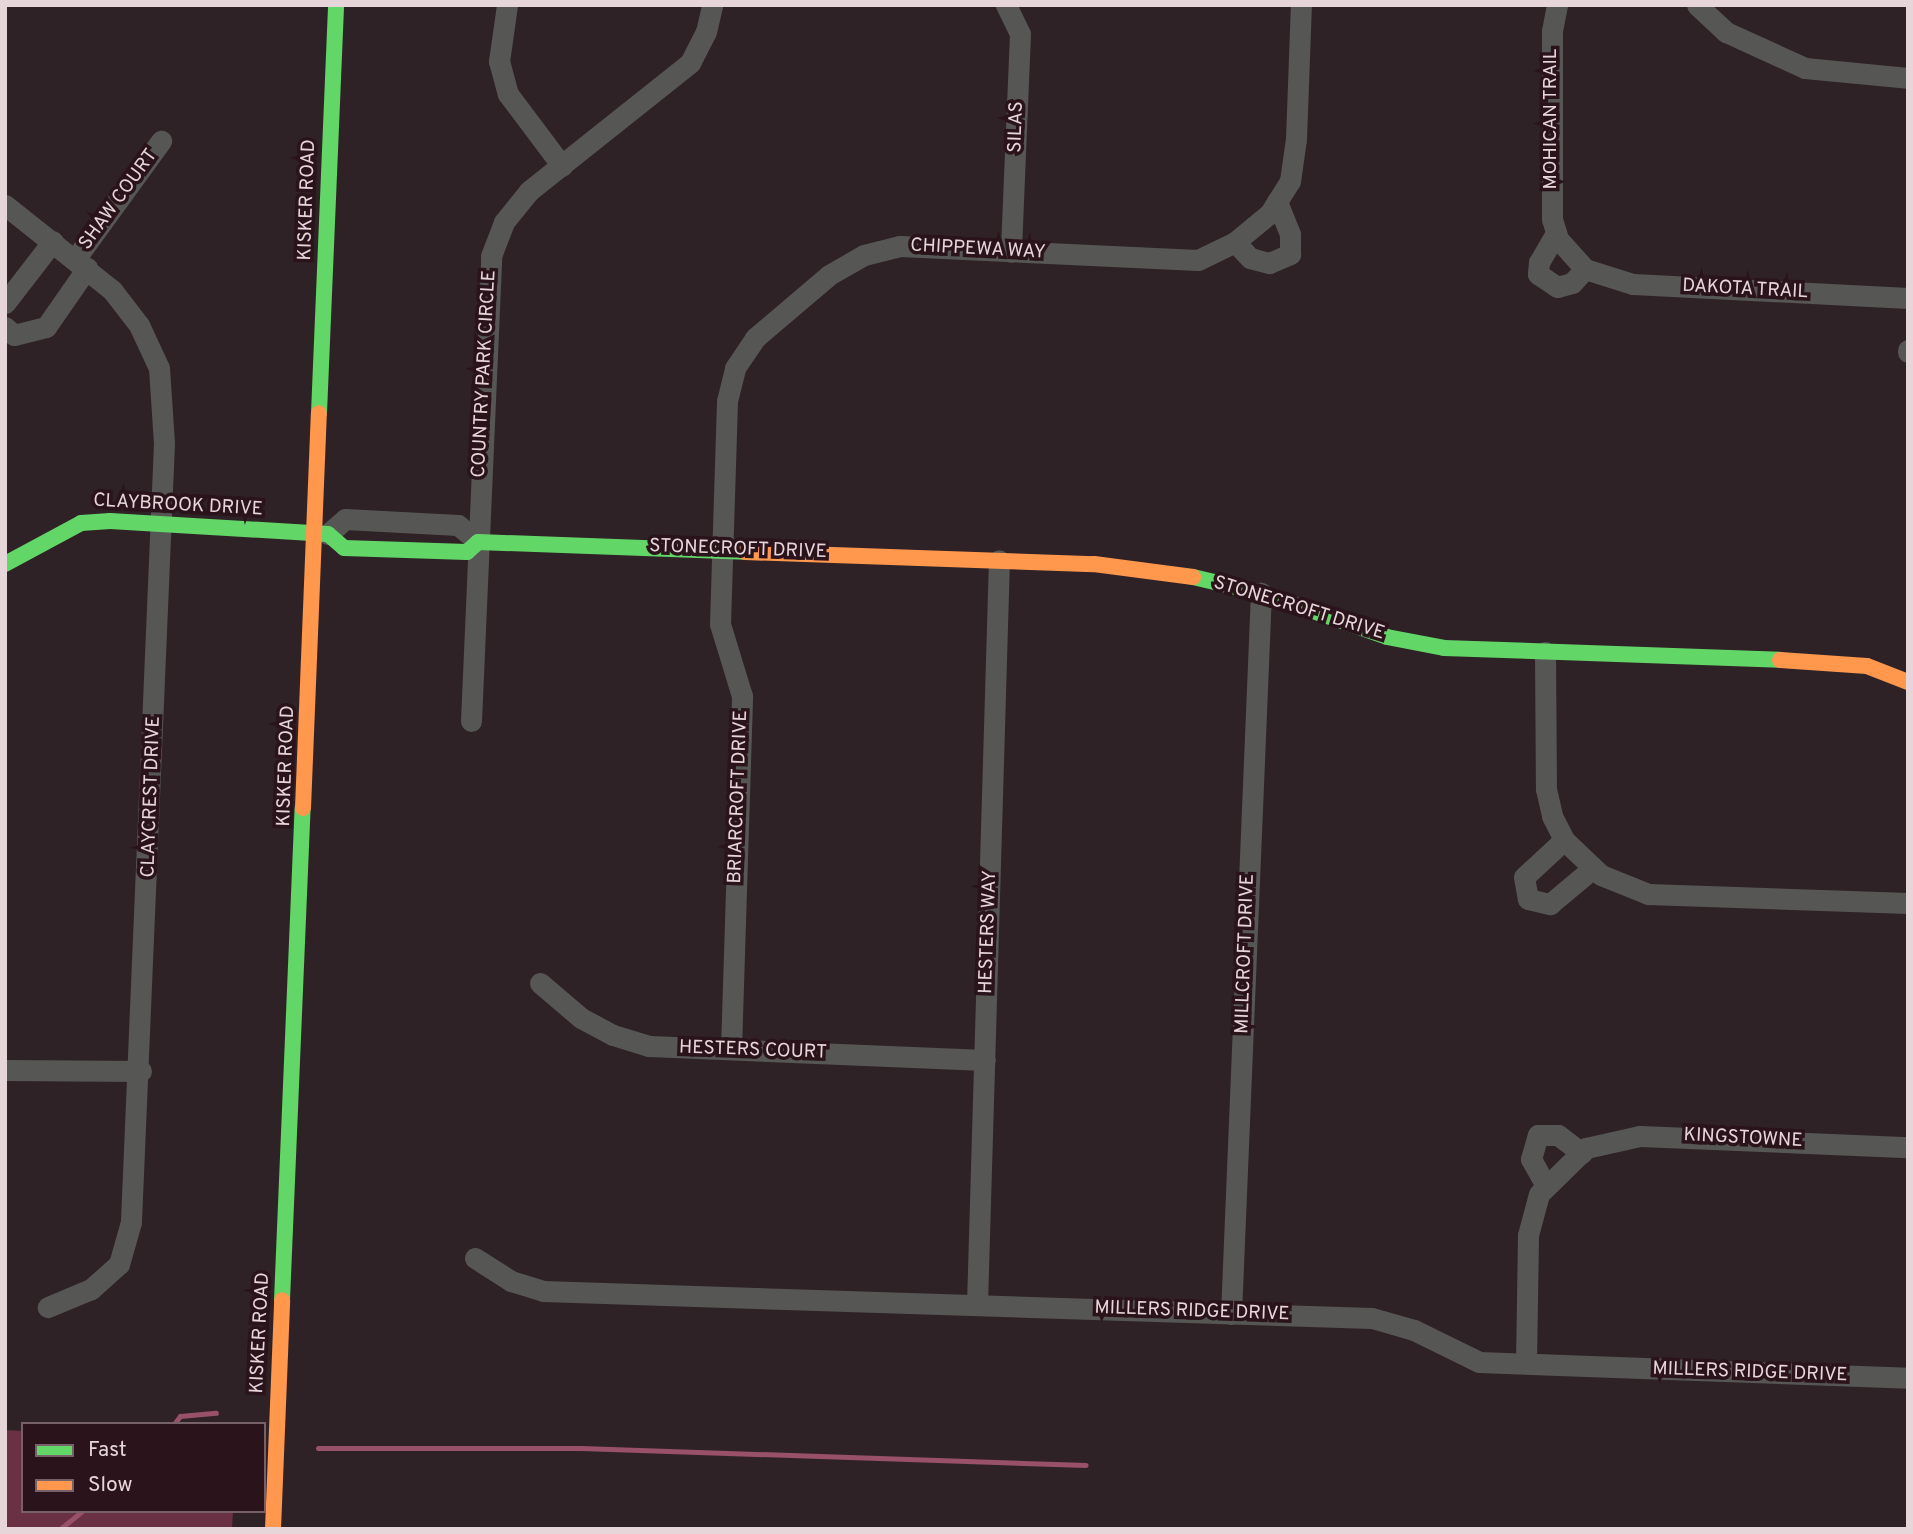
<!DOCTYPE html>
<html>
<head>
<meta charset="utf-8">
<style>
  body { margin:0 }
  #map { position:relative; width:1913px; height:1534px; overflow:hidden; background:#2f2226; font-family:Overpass,sans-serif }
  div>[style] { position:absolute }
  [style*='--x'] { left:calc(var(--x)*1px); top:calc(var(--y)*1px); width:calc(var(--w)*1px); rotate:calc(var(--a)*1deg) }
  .green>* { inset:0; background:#6a3144 }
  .stream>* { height:5px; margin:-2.5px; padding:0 2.5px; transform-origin:2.5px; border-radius:2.5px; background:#985168 }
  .street>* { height:21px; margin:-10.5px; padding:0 10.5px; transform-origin:10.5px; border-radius:10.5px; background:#565755 }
  .fast>* { height:16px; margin:-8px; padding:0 8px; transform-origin:8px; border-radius:8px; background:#63d668 }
  .slow>* { height:16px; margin:-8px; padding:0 8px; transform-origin:8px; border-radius:8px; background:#ff974d }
  span { translate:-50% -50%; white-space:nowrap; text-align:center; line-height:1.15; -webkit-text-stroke:7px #2a131b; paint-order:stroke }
  .street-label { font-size:19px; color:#e6d6da }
  .frame { position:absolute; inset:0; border:7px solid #e6d6da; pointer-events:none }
  .legend { position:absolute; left:21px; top:1422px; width:245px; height:91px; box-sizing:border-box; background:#2a131b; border:2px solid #756167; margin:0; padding:9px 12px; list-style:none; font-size:21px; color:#e6d6da }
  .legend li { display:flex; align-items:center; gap:14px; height:35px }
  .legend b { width:35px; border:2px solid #756167 }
</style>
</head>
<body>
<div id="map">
  <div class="green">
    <i style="clip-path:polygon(5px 1430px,23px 1431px,23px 1511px,233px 1511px,232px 1529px,5px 1529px)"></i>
  </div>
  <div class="stream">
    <i style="--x:174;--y:1424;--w:10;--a:-53"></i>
    <i style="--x:180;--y:1416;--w:36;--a:-5"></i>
    <i style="--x:318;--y:1448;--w:263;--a:0"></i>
    <i style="--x:581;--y:1448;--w:505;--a:1.93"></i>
    <i style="--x:60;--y:1529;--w:28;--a:-39"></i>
  </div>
  <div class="street">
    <i style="--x:507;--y:5;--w:57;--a:98.1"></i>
    <i style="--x:499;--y:61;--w:34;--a:75"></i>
    <i style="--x:508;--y:94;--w:90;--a:53.1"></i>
    <i style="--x:1006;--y:5;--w:32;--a:64"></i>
    <i style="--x:1020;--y:34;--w:218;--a:92.4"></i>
    <i style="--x:1557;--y:5;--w:26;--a:101"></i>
    <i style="--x:1552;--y:31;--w:188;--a:90"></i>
    <i style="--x:1552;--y:219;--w:21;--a:73"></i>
    <i style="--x:1558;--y:239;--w:40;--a:48"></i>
    <i style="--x:1585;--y:269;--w:50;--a:17.4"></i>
    <i style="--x:1633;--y:284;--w:275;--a:2.9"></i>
    <i style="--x:1697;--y:5;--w:40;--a:43"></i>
    <i style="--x:1726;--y:32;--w:87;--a:24.5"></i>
    <i style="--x:1805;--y:68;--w:103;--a:5.5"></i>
    <i style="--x:5;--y:205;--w:137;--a:38.5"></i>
    <i style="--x:112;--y:290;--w:44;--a:52.4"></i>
    <i style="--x:139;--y:325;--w:47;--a:65.1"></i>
    <i style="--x:159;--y:368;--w:75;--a:86.2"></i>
    <i style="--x:164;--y:443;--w:780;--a:92.43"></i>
    <i style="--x:131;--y:1222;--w:44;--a:105.9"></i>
    <i style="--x:119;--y:1264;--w:38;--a:138"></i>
    <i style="--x:91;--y:1289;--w:47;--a:157.3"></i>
    <i style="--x:1556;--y:233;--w:34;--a:120"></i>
    <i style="--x:1539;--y:262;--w:12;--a:95"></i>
    <i style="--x:1538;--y:274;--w:23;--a:34"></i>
    <i style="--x:1557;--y:287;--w:16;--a:-15"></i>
    <i style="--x:1572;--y:283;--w:19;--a:-47"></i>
    <i style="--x:1235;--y:242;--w:22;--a:47"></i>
    <i style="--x:1250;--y:258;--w:20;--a:15"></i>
    <i style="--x:1269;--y:263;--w:23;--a:-23"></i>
    <i style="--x:1290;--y:254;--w:20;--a:-90"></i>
    <i style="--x:1290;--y:234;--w:35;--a:-112"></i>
    <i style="--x:76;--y:258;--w:145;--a:-54"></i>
    <i style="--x:5;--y:303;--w:78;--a:-52.3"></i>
    <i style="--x:5;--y:327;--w:12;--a:42"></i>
    <i style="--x:14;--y:335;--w:33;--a:-14"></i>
    <i style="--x:46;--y:327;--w:72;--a:-55.2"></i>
    <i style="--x:1908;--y:352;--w:2;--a:-90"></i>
    <i style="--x:328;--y:534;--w:23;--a:-41"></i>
    <i style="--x:345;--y:519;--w:113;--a:3"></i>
    <i style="--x:458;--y:525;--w:26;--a:40"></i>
    <i style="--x:1545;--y:652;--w:137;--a:89.6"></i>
    <i style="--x:1546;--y:789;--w:28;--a:77"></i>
    <i style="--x:1552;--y:816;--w:27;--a:63"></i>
    <i style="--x:1564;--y:840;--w:51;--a:43.4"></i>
    <i style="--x:1601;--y:875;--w:51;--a:22"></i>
    <i style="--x:1648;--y:894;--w:260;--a:2"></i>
    <i style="--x:471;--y:721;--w:465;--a:-87.5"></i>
    <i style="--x:491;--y:256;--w:36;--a:-69"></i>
    <i style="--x:504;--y:222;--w:40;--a:-51"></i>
    <i style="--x:529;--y:191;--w:206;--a:-38.5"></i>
    <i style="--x:690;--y:63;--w:35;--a:-63"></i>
    <i style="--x:706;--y:32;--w:28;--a:-77"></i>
    <i style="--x:1564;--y:840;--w:54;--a:137.2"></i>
    <i style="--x:1524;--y:877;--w:22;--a:80"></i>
    <i style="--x:1528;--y:899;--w:23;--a:13"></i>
    <i style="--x:1550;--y:904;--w:56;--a:-39.9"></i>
    <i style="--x:540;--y:983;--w:54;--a:40.5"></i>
    <i style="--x:581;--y:1018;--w:36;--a:28"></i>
    <i style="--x:613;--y:1035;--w:38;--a:17"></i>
    <i style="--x:649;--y:1046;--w:336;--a:2.4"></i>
    <i style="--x:731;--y:1049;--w:353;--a:-88.2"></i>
    <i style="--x:742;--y:696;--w:75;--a:-107"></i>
    <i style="--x:720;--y:624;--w:223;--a:-88.2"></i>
    <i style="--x:727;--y:401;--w:34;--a:-76"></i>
    <i style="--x:735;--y:368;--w:36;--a:-56"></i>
    <i style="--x:755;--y:338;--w:97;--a:-40.4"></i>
    <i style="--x:829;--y:275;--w:40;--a:-29.7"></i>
    <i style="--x:864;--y:255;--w:37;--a:-14"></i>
    <i style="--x:900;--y:246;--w:298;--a:2.7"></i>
    <i style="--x:1198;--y:260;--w:41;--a:-25.9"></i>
    <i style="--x:1235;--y:242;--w:45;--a:-39.6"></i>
    <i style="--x:1270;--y:213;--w:38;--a:-58"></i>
    <i style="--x:1290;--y:181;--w:42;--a:-81.9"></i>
    <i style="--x:1296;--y:139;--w:134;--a:-87.9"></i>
    <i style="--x:5;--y:1070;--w:136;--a:0.4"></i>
    <i style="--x:1546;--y:1186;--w:31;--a:-119"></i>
    <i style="--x:1531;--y:1159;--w:25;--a:-74"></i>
    <i style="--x:1538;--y:1135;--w:20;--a:0"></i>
    <i style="--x:1558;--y:1135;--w:30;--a:37"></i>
    <i style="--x:475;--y:1258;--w:43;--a:32.6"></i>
    <i style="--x:511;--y:1281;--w:34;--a:17"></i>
    <i style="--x:543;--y:1291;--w:829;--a:1.87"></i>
    <i style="--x:1372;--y:1318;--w:44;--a:15.9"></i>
    <i style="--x:1414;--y:1330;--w:72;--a:26.2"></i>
    <i style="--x:1479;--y:1362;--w:429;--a:2.1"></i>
    <i style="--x:977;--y:1304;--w:744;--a:-88.31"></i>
    <i style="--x:1231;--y:1314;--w:722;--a:-87.62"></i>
    <i style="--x:1526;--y:1363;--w:128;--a:-89.1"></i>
    <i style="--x:1528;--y:1235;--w:42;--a:-75"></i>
    <i style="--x:1539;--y:1194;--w:66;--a:-44.4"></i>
    <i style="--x:1586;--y:1148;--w:55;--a:-12.5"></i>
    <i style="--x:1640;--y:1136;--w:268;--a:2.4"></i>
  </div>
  <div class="fast">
    <i style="--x:319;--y:413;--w:408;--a:-87.6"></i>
    <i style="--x:5;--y:564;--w:86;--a:-28.3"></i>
    <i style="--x:81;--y:523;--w:29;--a:-4"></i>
    <i style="--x:110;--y:521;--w:218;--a:3.4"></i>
    <i style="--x:328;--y:534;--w:21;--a:41"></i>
    <i style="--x:344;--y:548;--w:123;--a:1.9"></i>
    <i style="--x:467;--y:552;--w:15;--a:-42"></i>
    <i style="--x:478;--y:542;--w:267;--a:2.1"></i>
    <i style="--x:1193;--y:577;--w:70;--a:13.2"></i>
    <i style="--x:1261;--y:593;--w:133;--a:19.2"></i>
    <i style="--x:1387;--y:637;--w:58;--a:10.9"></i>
    <i style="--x:1444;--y:648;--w:336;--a:2"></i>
    <i style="--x:282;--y:1300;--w:492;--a:-87.6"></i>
  </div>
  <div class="slow">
    <i style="--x:745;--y:552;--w:349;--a:2"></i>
    <i style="--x:1094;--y:564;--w:100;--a:7.5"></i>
    <i style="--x:1780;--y:660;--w:87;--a:3.9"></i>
    <i style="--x:1867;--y:666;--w:44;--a:21.3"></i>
    <i style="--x:303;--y:808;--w:395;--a:-87.7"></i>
    <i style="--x:273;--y:1529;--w:229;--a:-87.7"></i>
  </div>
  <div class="street-label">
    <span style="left:1552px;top:119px;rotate:-90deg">MOHICAN TRAIL</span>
    <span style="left:1017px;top:127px;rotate:-88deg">SILAS</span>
    <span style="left:119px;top:200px;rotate:-54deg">SHAW COURT</span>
    <span style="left:308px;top:200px;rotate:-88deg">KISKER ROAD</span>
    <span style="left:978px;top:250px;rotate:3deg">CHIPPEWA WAY</span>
    <span style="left:1745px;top:290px;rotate:3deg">DAKOTA TRAIL</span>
    <span style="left:485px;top:374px;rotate:-87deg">COUNTRY PARK CIRCLE</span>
    <span style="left:178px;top:506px;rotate:3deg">CLAYBROOK DRIVE</span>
    <span style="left:738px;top:550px;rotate:2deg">STONECROFT DRIVE</span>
    <span style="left:1299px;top:609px;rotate:17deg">STONECROFT DRIVE</span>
    <span style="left:287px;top:766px;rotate:-88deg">KISKER ROAD</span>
    <span style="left:152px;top:797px;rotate:-88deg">CLAYCREST DRIVE</span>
    <span style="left:739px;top:797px;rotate:-88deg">BRIARCROFT DRIVE</span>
    <span style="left:989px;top:932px;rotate:-88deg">HESTERS WAY</span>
    <span style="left:1246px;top:954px;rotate:-88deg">MILLCROFT DRIVE</span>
    <span style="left:753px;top:1051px;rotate:2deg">HESTERS COURT</span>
    <span style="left:1743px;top:1139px;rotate:3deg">KINGSTOWNE</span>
    <span style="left:1192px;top:1312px;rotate:2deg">MILLERS RIDGE DRIVE</span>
    <span style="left:261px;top:1333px;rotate:-87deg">KISKER ROAD</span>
    <span style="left:1750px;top:1373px;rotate:2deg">MILLERS RIDGE DRIVE</span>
  </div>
  <div class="frame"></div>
  <ul class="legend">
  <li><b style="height:9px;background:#63d668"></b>Fast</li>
  <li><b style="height:9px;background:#ff974d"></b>Slow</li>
  </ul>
</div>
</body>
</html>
